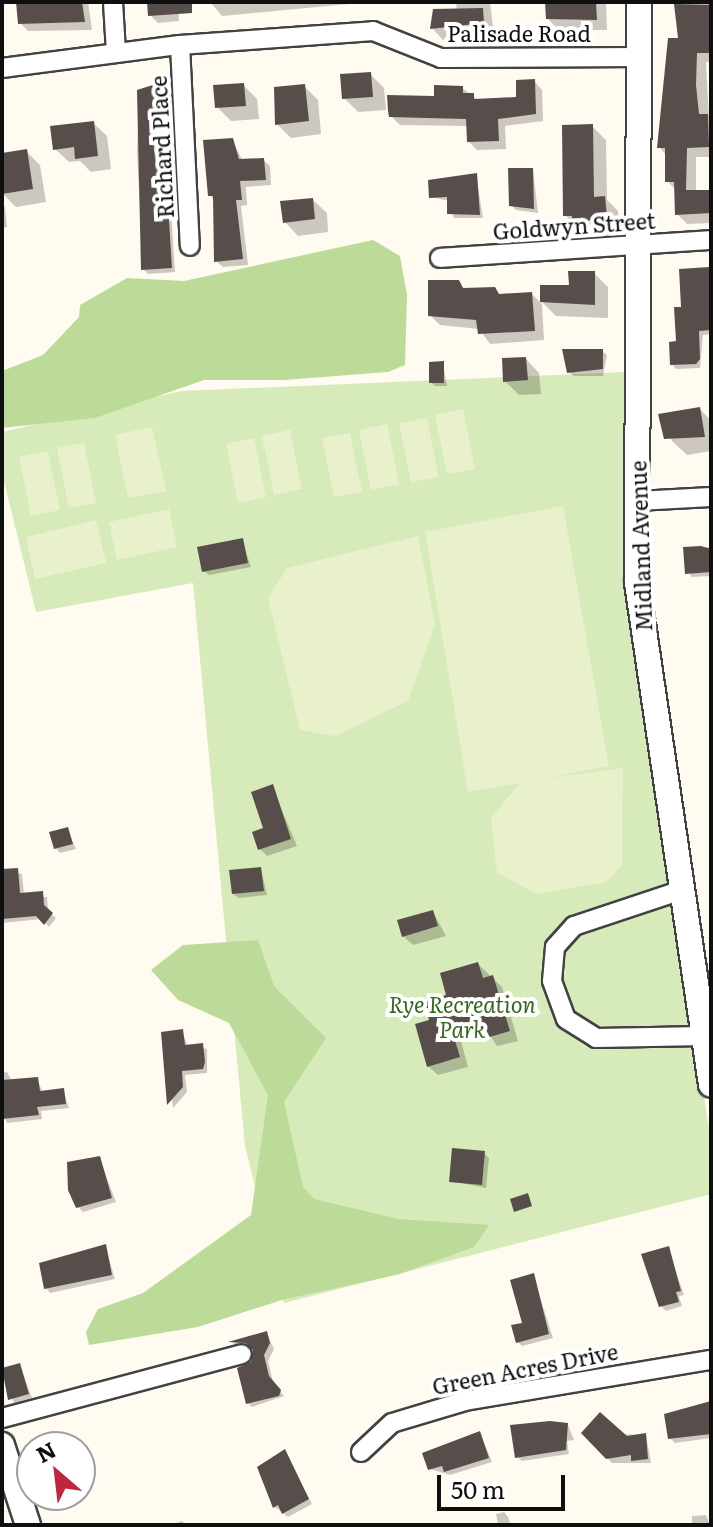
<!DOCTYPE html>
<html>
<head>
<meta charset="utf-8">
<style>
  body { margin:0 }
  #map { position:relative; width:713px; height:1527px; overflow:hidden; background:#fffbf0; font-family:Literata,serif }
  div>[style] { position:absolute }
  [style*='--x'] { left:calc(var(--x)*1px); top:calc(var(--y)*1px); width:calc(var(--w)*1px); rotate:calc(var(--a)*1deg) }
  .green>* { inset:0; background:#d7eab9 }
  .forest>* { inset:0; background:#bddb98 }
  .pitch>* { inset:0; background:#e8f1cb }
  .shadow>* { inset:0; background:#0003 }
  .building>* { inset:0; background:#574e4b }
  .roads { filter:drop-shadow(2px 0 #424242) drop-shadow(-2px 0 #424242) drop-shadow(0 2px #424242) drop-shadow(0 -2px #424242) }
  .minor>* { height:18px; margin:-9px; padding:0 9px; transform-origin:9px; border-radius:9px; background:#fff }
  .tertiary>* { height:24px; margin:-12px; padding:0 12px; transform-origin:12px; border-radius:12px; background:#fff }
  span { translate:-50% -50%; white-space:nowrap; text-align:center; line-height:1.15; -webkit-text-stroke:8px #fff; paint-order:stroke }
  .street-label { font-size:22px; color:#0f0f0f }
  .park-label { font-size:22px; color:#34681e; font-style:italic }
  .frame { position:absolute; inset:0; border:4px solid #0f0f0f; pointer-events:none }
  .north { position:absolute; left:16px; top:1431px; width:80px; height:80px; box-sizing:border-box; background:#fff; border:2px solid #9f9f9f; border-radius:50%; rotate:332deg; font-size:22px; font-weight:700; line-height:32px; text-align:center; color:#0f0f0f }
  .north::after { content:''; display:block; margin:auto; width:28px; height:36px; background:#c1243c; clip-path:polygon(50% 0,100% 100%,50% 72%,0 100%) }
  .scale { position:absolute; left:437px; top:1475px; width:128px; height:36px; box-sizing:border-box; border:4px solid #0f0f0f; border-top:0; padding-left:10px; font-size:24px; line-height:28px; white-space:nowrap; color:#0f0f0f; -webkit-text-stroke:6px #fff; paint-order:stroke }
</style>
</head>
<body>
<div id="map">
  <div class="green">
    <i style="clip-path:polygon(625px 372px,629px 587px,711px 1143px,711px 1194px,284px 1303px,245px 1146px,193px 583px,36px 612px,2px 473px,2px 432px,181px 391px)"></i>
  </div>
  <div class="forest">
    <i style="clip-path:polygon(373px 240px,400px 256px,407px 295px,405px 365px,388px 372px,284px 380px,204px 380px,95px 418px,2px 428px,2px 371px,43px 355px,79px 317px,80px 305px,127px 278px,184px 281px)"></i>
    <i style="clip-path:polygon(258px 940px,274px 986px,326px 1038px,284px 1102px,303px 1187px,314px 1199px,398px 1219px,489px 1225px,474px 1247px,400px 1274px,282px 1300px,198px 1327px,89px 1345px,86px 1332px,98px 1309px,143px 1293px,251px 1215px,268px 1095px,229px 1023px,178px 1000px,151px 970px,183px 945px)"></i>
  </div>
  <div class="pitch">
    <i style="clip-path:polygon(463px 409px,475px 469px,447px 474px,435px 415px)"></i>
    <i style="clip-path:polygon(427px 418px,439px 477px,411px 482px,399px 423px)"></i>
    <i style="clip-path:polygon(387px 424px,399px 484px,371px 490px,359px 430px)"></i>
    <i style="clip-path:polygon(152px 427px,166px 491px,128px 498px,115px 435px)"></i>
    <i style="clip-path:polygon(290px 430px,302px 489px,274px 495px,262px 436px)"></i>
    <i style="clip-path:polygon(350px 433px,362px 492px,334px 497px,322px 438px)"></i>
    <i style="clip-path:polygon(254px 438px,266px 497px,238px 503px,226px 444px)"></i>
    <i style="clip-path:polygon(84px 443px,96px 503px,69px 508px,57px 448px)"></i>
    <i style="clip-path:polygon(48px 451px,60px 510px,31px 516px,19px 457px)"></i>
    <i style="clip-path:polygon(563px 506px,609px 766px,547px 778px,623px 768px,622px 865px,606px 882px,537px 894px,497px 873px,491px 818px,520px 783px,468px 792px,425px 532px)"></i>
    <i style="clip-path:polygon(169px 509px,177px 547px,117px 560px,109px 522px)"></i>
    <i style="clip-path:polygon(96px 520px,106px 563px,35px 579px,26px 537px)"></i>
    <i style="clip-path:polygon(418px 536px,435px 625px,408px 701px,335px 736px,300px 730px,268px 598px,287px 568px)"></i>
  </div>
  <div class="shadow">
    <i style="clip-path:polygon(18px 2px,88px 2px,92px 30px,28px 31px,20px 23px)"></i>
    <i style="clip-path:polygon(149px 2px,178px 2px,179px 21px,158px 23px,150px 15px)"></i>
    <i style="clip-path:polygon(210px 2px,349px 2px,349px 4px,222px 16px)"></i>
    <i style="clip-path:polygon(456px 2px,490px 2px,494px 34px,443px 40px,432px 28px,457px 11px)"></i>
    <i style="clip-path:polygon(547px 2px,606px 2px,607px 30px,559px 30px,548px 19px)"></i>
    <i style="clip-path:polygon(676px 2px,711px 2px,711px 62px,706px 62px,711px 157px,696px 157px,696px 192px,711px 193px,711px 223px,687px 224px,677px 214px,676px 190px,667px 181px,667px 156px,659px 147px,681px 40px)"></i>
    <i style="clip-path:polygon(370px 74px,384px 88px,386px 110px,358px 112px,344px 98px)"></i>
    <i style="clip-path:polygon(534px 81px,542px 90px,543px 121px,505px 126px,506px 149px,477px 150px,469px 142px,468px 126px,400px 125px,391px 116px,462px 88px,478px 100px,518px 99px)"></i>
    <i style="clip-path:polygon(158px 85px,164px 116px,156px 116px,158px 157px,168px 164px,175px 272px,148px 274px,143px 269px,137px 152px,139px 92px)"></i>
    <i style="clip-path:polygon(243px 85px,257px 99px,259px 119px,231px 121px,217px 107px)"></i>
    <i style="clip-path:polygon(304px 86px,318px 100px,321px 134px,291px 138px,277px 124px)"></i>
    <i style="clip-path:polygon(93px 123px,107px 136px,111px 169px,91px 172px,80px 161px,69px 162px,55px 149px)"></i>
    <i style="clip-path:polygon(592px 126px,606px 140px,607px 200px,618px 211px,620px 231px,588px 237px,565px 215px)"></i>
    <i style="clip-path:polygon(232px 140px,243px 161px,263px 160px,270px 166px,271px 185px,246px 187px,247px 205px,241px 206px,248px 265px,223px 267px,216px 261px,215px 201px,210px 195px)"></i>
    <i style="clip-path:polygon(26px 151px,40px 165px,46px 202px,16px 207px,2px 193px,2px 155px)"></i>
    <i style="clip-path:polygon(533px 170px,538px 213px,516px 210px,511px 205px)"></i>
    <i style="clip-path:polygon(476px 175px,483px 218px,454px 218px,449px 201px,431px 197px)"></i>
    <i style="clip-path:polygon(313px 200px,327px 213px,328px 232px,298px 236px,285px 222px)"></i>
    <i style="clip-path:polygon(2px 203px,5px 207px,7px 227px,2px 228px)"></i>
    <i style="clip-path:polygon(708px 269px,711px 334px,703px 335px,700px 368px,676px 369px,672px 364px,683px 308px)"></i>
    <i style="clip-path:polygon(594px 273px,608px 287px,608px 318px,556px 316px,542px 302px)"></i>
    <i style="clip-path:polygon(458px 282px,466px 290px,494px 289px,501px 296px,532px 294px,542px 304px,544px 340px,490px 344px,479px 329px,440px 325px,430px 315px)"></i>
    <i style="clip-path:polygon(602px 351px,607px 355px,603px 376px,574px 376px,569px 372px)"></i>
    <i style="clip-path:polygon(526px 359px,539px 373px,541px 394px,519px 395px,505px 381px)"></i>
    <i style="clip-path:polygon(443px 364px,447px 386px,435px 386px,431px 382px)"></i>
    <i style="clip-path:polygon(700px 409px,711px 421px,711px 451px,687px 455px,672px 441px,661px 416px)"></i>
    <i style="clip-path:polygon(242px 540px,251px 567px,209px 575px,204px 571px)"></i>
    <i style="clip-path:polygon(711px 547px,711px 576px,691px 577px,686px 549px)"></i>
    <i style="clip-path:polygon(272px 787px,297px 846px,267px 856px,260px 849px)"></i>
    <i style="clip-path:polygon(67px 830px,76px 849px,60px 853px,56px 848px)"></i>
    <i style="clip-path:polygon(2px 869px,22px 874px,24px 895px,47px 897px,48px 911px,56px 918px,49px 927px,42px 919px,2px 923px)"></i>
    <i style="clip-path:polygon(261px 869px,267px 895px,238px 898px,233px 893px)"></i>
    <i style="clip-path:polygon(433px 912px,446px 936px,413px 945px,403px 936px)"></i>
    <i style="clip-path:polygon(478px 964px,502px 987px,518px 1041px,497px 1046px,486px 1029px,460px 1037px,468px 1067px,438px 1075px,428px 1066px,431px 1021px)"></i>
    <i style="clip-path:polygon(182px 1032px,188px 1046px,207px 1049px,207px 1073px,185px 1075px,187px 1092px,173px 1108px,163px 1034px)"></i>
    <i style="clip-path:polygon(7px 1072px,12px 1081px,37px 1079px,43px 1093px,63px 1090px,69px 1108px,41px 1111px,42px 1119px,7px 1123px,2px 1112px,2px 1073px)"></i>
    <i style="clip-path:polygon(484px 1153px,489px 1158px,486px 1188px,451px 1181px)"></i>
    <i style="clip-path:polygon(99px 1158px,116px 1202px,83px 1212px,78px 1207px)"></i>
    <i style="clip-path:polygon(105px 1246px,115px 1279px,50px 1293px,46px 1288px)"></i>
    <i style="clip-path:polygon(668px 1248px,684px 1295px,679px 1296px,682px 1306px,666px 1311px,661px 1306px)"></i>
    <i style="clip-path:polygon(533px 1275px,553px 1338px,522px 1346px,518px 1342px)"></i>
    <i style="clip-path:polygon(267px 1334px,274px 1349px,268px 1361px,273px 1382px,284px 1396px,252px 1407px,248px 1403px,255px 1350px,232px 1343px)"></i>
    <i style="clip-path:polygon(20px 1366px,32px 1398px,14px 1403px,2px 1371px)"></i>
    <i style="clip-path:polygon(711px 1405px,711px 1438px,675px 1443px,670px 1438px)"></i>
    <i style="clip-path:polygon(568px 1425px,574px 1440px,567px 1441px,569px 1454px,522px 1461px,517px 1457px)"></i>
    <i style="clip-path:polygon(480px 1433px,492px 1462px,450px 1475px,430px 1469px)"></i>
    <i style="clip-path:polygon(584px 1433px,646px 1435px,651px 1463px,612px 1463px)"></i>
    <i style="clip-path:polygon(285px 1452px,312px 1504px,288px 1517px,275px 1507px)"></i>
    <i style="clip-path:polygon(504px 1512px,508px 1517px,511px 1525px,498px 1525px,496px 1514px)"></i>
    <i style="clip-path:polygon(706px 1515px,710px 1525px,692px 1525px,692px 1516px)"></i>
    <i style="clip-path:polygon(182px 1521px,186px 1525px,170px 1525px)"></i>
  </div>
  <div class="building">
    <i style="clip-path:polygon(16px 2px,82px 2px,85px 22px,18px 24px)"></i>
    <i style="clip-path:polygon(147px 2px,192px 2px,192px 13px,148px 16px)"></i>
    <i style="clip-path:polygon(545px 2px,596px 2px,597px 20px,546px 19px)"></i>
    <i style="clip-path:polygon(674px 4px,711px 5px,711px 53px,697px 53px,696px 85px,699px 114px,708px 114px,709px 147px,687px 148px,686px 190px,710px 190px,711px 213px,675px 215px,674px 182px,665px 182px,665px 148px,657px 148px,668px 38px,678px 38px)"></i>
    <i style="clip-path:polygon(483px 8px,484px 23px,430px 29px,433px 9px)"></i>
    <i style="clip-path:polygon(371px 72px,373px 97px,342px 99px,340px 74px)"></i>
    <i style="clip-path:polygon(535px 79px,536px 114px,498px 119px,499px 141px,467px 142px,466px 119px,389px 117px,388px 111px,387px 95px,434px 96px,434px 85px,463px 86px,463px 93px,474px 93px,474px 99px,516px 97px,516px 80px)"></i>
    <i style="clip-path:polygon(159px 83px,160px 112px,153px 113px,154px 151px,158px 158px,165px 157px,172px 268px,141px 270px,137px 90px)"></i>
    <i style="clip-path:polygon(244px 83px,246px 106px,215px 108px,213px 85px)"></i>
    <i style="clip-path:polygon(305px 84px,309px 121px,275px 125px,274px 87px)"></i>
    <i style="clip-path:polygon(94px 121px,98px 156px,75px 159px,74px 147px,53px 150px,50px 126px)"></i>
    <i style="clip-path:polygon(593px 124px,594px 197px,605px 196px,607px 217px,572px 224px,572px 216px,563px 216px,562px 125px)"></i>
    <i style="clip-path:polygon(233px 138px,239px 159px,264px 158px,266px 180px,240px 181px,242px 200px,236px 200px,243px 259px,214px 262px,213px 196px,208px 196px,203px 140px)"></i>
    <i style="clip-path:polygon(27px 149px,33px 189px,2px 194px,2px 153px)"></i>
    <i style="clip-path:polygon(508px 168px,533px 168px,534px 209px,509px 206px)"></i>
    <i style="clip-path:polygon(477px 173px,480px 215px,447px 214px,447px 197px,429px 198px,428px 180px)"></i>
    <i style="clip-path:polygon(313px 198px,315px 219px,283px 223px,280px 201px)"></i>
    <i style="clip-path:polygon(709px 267px,711px 330px,699px 331px,700px 359px,696px 364px,670px 365px,669px 342px,676px 341px,674px 307px,681px 307px,679px 269px)"></i>
    <i style="clip-path:polygon(568px 271px,595px 271px,595px 305px,540px 302px,540px 285px,569px 285px)"></i>
    <i style="clip-path:polygon(428px 280px,459px 280px,463px 288px,495px 287px,499px 294px,532px 292px,535px 331px,478px 334px,476px 320px,428px 316px)"></i>
    <i style="clip-path:polygon(562px 349px,603px 349px,603px 369px,567px 373px)"></i>
    <i style="clip-path:polygon(526px 357px,528px 380px,503px 382px,502px 358px)"></i>
    <i style="clip-path:polygon(444px 361px,444px 383px,429px 383px,429px 362px)"></i>
    <i style="clip-path:polygon(700px 407px,705px 437px,664px 439px,658px 414px)"></i>
    <i style="clip-path:polygon(243px 538px,248px 563px,202px 572px,197px 547px)"></i>
    <i style="clip-path:polygon(701px 546px,711px 549px,711px 572px,685px 574px,683px 547px)"></i>
    <i style="clip-path:polygon(273px 784px,291px 839px,258px 850px,252px 832px,263px 828px,251px 792px)"></i>
    <i style="clip-path:polygon(68px 827px,73px 844px,54px 849px,49px 832px)"></i>
    <i style="clip-path:polygon(261px 867px,264px 891px,232px 894px,229px 870px)"></i>
    <i style="clip-path:polygon(18px 868px,20px 893px,43px 891px,44px 905px,53px 913px,44px 925px,36px 916px,2px 919px,2px 869px)"></i>
    <i style="clip-path:polygon(433px 910px,438px 926px,402px 937px,397px 920px)"></i>
    <i style="clip-path:polygon(478px 962px,483px 978px,493px 975px,510px 1031px,486px 1038px,481px 1019px,451px 1027px,460px 1057px,427px 1067px,415px 1024px,429px 1020px,424px 1001px,446px 995px,440px 973px)"></i>
    <i style="clip-path:polygon(183px 1029px,185px 1045px,203px 1043px,205px 1062px,203px 1069px,182px 1071px,183px 1087px,167px 1105px,161px 1032px)"></i>
    <i style="clip-path:polygon(38px 1077px,40px 1091px,64px 1088px,66px 1104px,37px 1107px,39px 1115px,2px 1119px,2px 1080px)"></i>
    <i style="clip-path:polygon(452px 1148px,485px 1151px,482px 1185px,449px 1182px)"></i>
    <i style="clip-path:polygon(100px 1156px,112px 1198px,76px 1208px,68px 1190px,67px 1162px)"></i>
    <i style="clip-path:polygon(528px 1193px,532px 1206px,514px 1212px,510px 1199px)"></i>
    <i style="clip-path:polygon(106px 1244px,112px 1275px,44px 1289px,39px 1263px)"></i>
    <i style="clip-path:polygon(669px 1246px,681px 1291px,676px 1292px,679px 1302px,659px 1307px,641px 1254px)"></i>
    <i style="clip-path:polygon(534px 1273px,549px 1334px,516px 1343px,511px 1325px,522px 1323px,510px 1280px)"></i>
    <i style="clip-path:polygon(267px 1331px,270px 1343px,264px 1355px,269px 1376px,281px 1390px,279px 1396px,246px 1404px,237px 1368px,251px 1362px,253px 1350px,246px 1343px,228px 1342px)"></i>
    <i style="clip-path:polygon(20px 1363px,29px 1394px,8px 1400px,2px 1368px)"></i>
    <i style="clip-path:polygon(711px 1401px,711px 1434px,668px 1439px,664px 1414px)"></i>
    <i style="clip-path:polygon(600px 1412px,627px 1436px,646px 1433px,648px 1459px,631px 1461px,631px 1455px,606px 1459px,581px 1433px)"></i>
    <i style="clip-path:polygon(550px 1421px,568px 1423px,566px 1450px,515px 1458px,510px 1425px)"></i>
    <i style="clip-path:polygon(480px 1431px,489px 1458px,444px 1472px,442px 1466px,428px 1470px,422px 1453px)"></i>
    <i style="clip-path:polygon(285px 1449px,309px 1499px,282px 1514px,278px 1505px,273px 1508px,257px 1467px)"></i>
  </div>
  <div class="roads">
    <div class="minor">
      <i style="--x:113;--y:2;--w:50;--a:86.6"></i>
      <i style="--x:180;--y:45;--w:201;--a:87.2"></i>
      <i style="--x:2;--y:68;--w:179;--a:-7.4"></i>
      <i style="--x:180;--y:45;--w:194;--a:-4.1"></i>
      <i style="--x:373;--y:31;--w:73;--a:21.7"></i>
      <i style="--x:441;--y:58;--w:198;--a:-0.3"></i>
      <i style="--x:440;--y:258;--w:272;--a:-3.8"></i>
      <i style="--x:637;--y:501;--w:74;--a:-3.1"></i>
      <i style="--x:682;--y:890;--w:114;--a:161.6"></i>
      <i style="--x:574;--y:926;--w:28;--a:132"></i>
      <i style="--x:555;--y:947;--w:34;--a:95"></i>
      <i style="--x:552;--y:981;--w:40;--a:69.8"></i>
      <i style="--x:566;--y:1019;--w:36;--a:32"></i>
      <i style="--x:596;--y:1038;--w:109;--a:-1.1"></i>
      <i style="--x:2;--y:1418;--w:248;--a:-14.9"></i>
      <i style="--x:361;--y:1452;--w:42;--a:-43.1"></i>
      <i style="--x:392;--y:1423;--w:76;--a:-16.8"></i>
      <i style="--x:465;--y:1401;--w:249;--a:-9.5"></i>
    </div>
    <div class="tertiary">
      <i style="--x:639;--y:2;--w:581;--a:90.2"></i>
      <i style="--x:637;--y:583;--w:507;--a:81.61"></i>
      <i style="--x:2;--y:1445;--w:84;--a:72"></i>
    </div>
  </div>
  <div class="street-label">
    <span style="left:519px;top:33px">Palisade Road</span>
    <span style="left:161px;top:147px;rotate:-93deg">Richard Place</span>
    <span style="left:574px;top:225px;rotate:-4deg">Goldwyn Street</span>
    <span style="left:640px;top:546px;rotate:-92deg">Midland Avenue</span>
    <span style="left:525px;top:1368px;rotate:-11deg">Green Acres Drive</span>
  </div>
  <div class="park-label">
    <span style="left:462px;top:1016px">Rye Recreation<br>Park</span>
  </div>
  <div class="frame"></div>
  <div class="north">N</div>
  <div class="scale">50 m</div>
</div>
</body>
</html>
